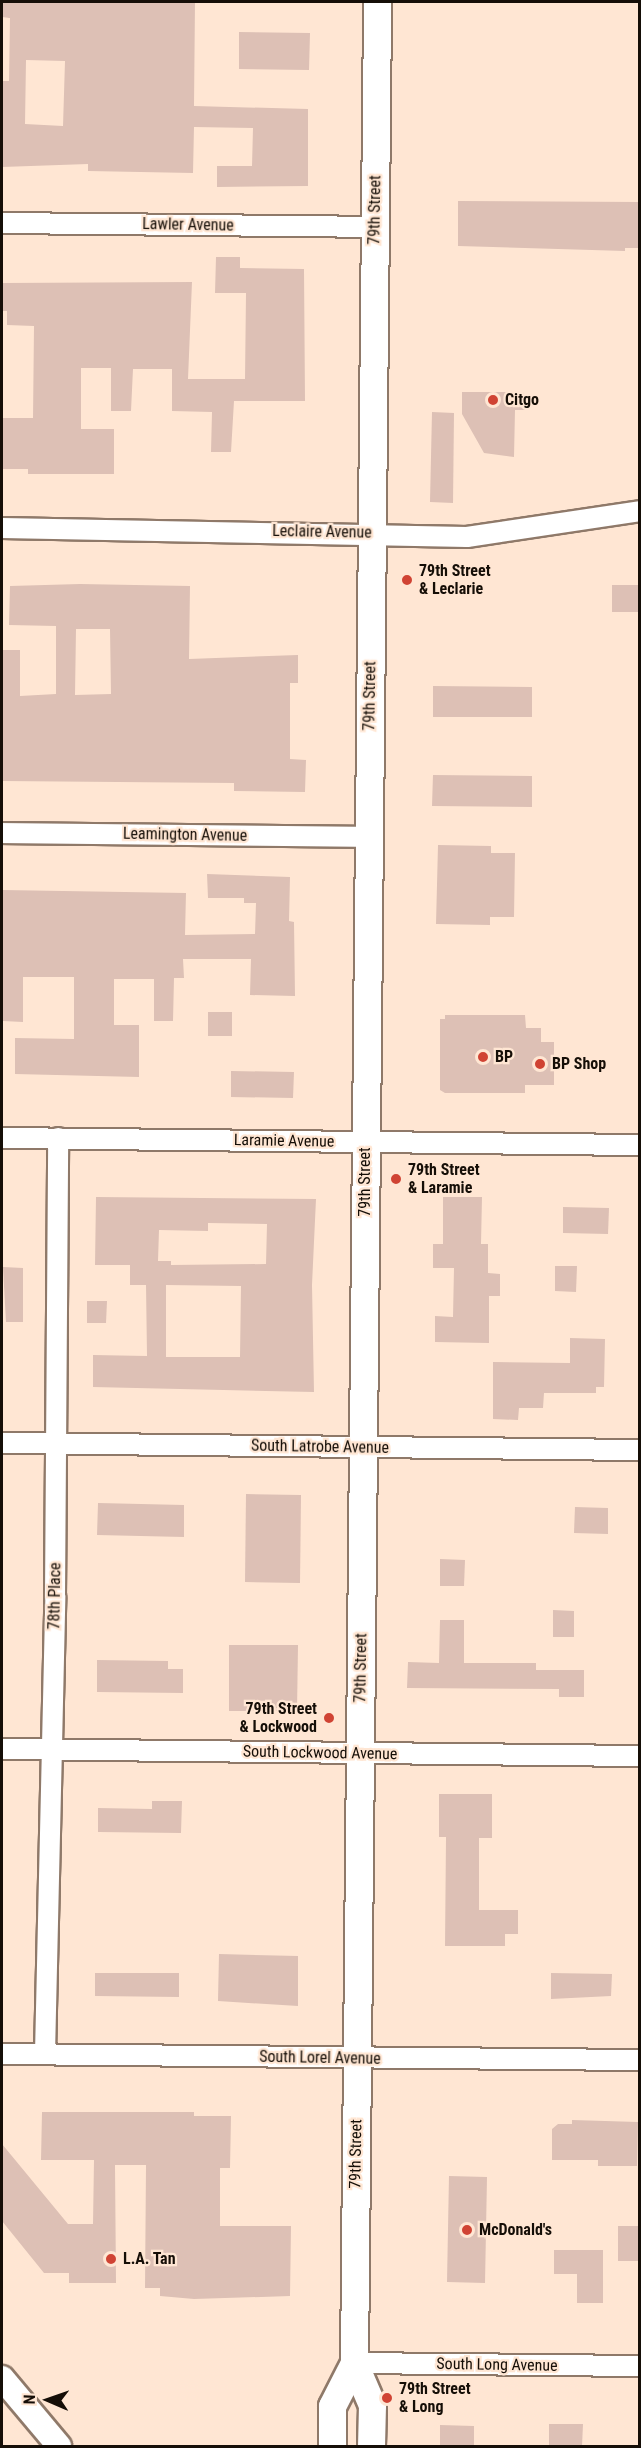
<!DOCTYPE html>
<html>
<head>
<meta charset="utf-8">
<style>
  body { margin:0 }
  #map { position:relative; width:641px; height:2448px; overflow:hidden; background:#ffe6d3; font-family:"Roboto Condensed",sans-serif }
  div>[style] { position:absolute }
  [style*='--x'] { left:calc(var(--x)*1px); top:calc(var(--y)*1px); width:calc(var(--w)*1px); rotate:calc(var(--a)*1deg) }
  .building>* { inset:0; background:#ddc0b5 }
  .roads { filter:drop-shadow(2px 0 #8f7969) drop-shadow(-2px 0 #8f7969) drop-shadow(0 2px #8f7969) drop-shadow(0 -2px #8f7969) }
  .minor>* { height:20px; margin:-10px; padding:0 10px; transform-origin:10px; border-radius:10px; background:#fff }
  .tertiary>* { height:24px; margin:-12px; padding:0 12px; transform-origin:12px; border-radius:12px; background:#fff }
  .secondary>* { height:27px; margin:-13.5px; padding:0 13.5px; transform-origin:13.5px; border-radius:13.5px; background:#fff }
  .dots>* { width:16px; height:16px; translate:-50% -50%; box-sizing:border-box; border:3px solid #ffe6d3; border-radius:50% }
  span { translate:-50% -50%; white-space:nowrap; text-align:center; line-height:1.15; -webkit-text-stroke:4.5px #ffe6d3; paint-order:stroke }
  .street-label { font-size:16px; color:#150e07 }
  .poi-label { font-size:16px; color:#150e07; font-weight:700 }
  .left { translate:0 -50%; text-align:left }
  .right { translate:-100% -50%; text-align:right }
  .frame { position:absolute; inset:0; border:3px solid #150e07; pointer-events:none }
  .north { position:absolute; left:18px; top:2370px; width:60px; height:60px; -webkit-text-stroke:4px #ffe6d3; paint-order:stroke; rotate:272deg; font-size:16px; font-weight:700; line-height:24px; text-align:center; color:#150e07 }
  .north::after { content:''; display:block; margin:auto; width:21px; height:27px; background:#150e07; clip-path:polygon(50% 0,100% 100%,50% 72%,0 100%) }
</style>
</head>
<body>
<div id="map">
  <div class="building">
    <i style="clip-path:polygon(evenodd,2px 2px,195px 2px,194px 106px,308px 109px,308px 186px,217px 187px,217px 166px,252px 166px,253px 128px,194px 127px,193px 173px,88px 171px,88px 164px,2px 167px,2px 81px,9px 81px,10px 18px,2px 17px,2px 2px,26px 60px,65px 61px,63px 126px,25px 124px,26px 60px)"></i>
    <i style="clip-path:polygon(239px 32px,310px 33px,309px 70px,239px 69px)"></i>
    <i style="clip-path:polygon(458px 201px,639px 202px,639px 248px,625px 248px,625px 251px,458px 246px)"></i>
    <i style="clip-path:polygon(216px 257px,240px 257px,240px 268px,304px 269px,305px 401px,234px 401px,231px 452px,211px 452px,212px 412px,172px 411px,172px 369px,133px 369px,131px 411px,111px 411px,111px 368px,81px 368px,81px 429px,114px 429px,114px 474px,28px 474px,28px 469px,2px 469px,2px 418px,33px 418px,34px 326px,7px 325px,7px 311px,2px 311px,2px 283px,192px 282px,188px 379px,245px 379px,246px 293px,215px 293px)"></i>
    <i style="clip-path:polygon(462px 392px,524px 392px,525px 410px,515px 410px,514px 457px,484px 453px,462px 414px)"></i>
    <i style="clip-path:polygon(432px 412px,454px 413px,453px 503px,430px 502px)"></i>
    <i style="clip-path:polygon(evenodd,80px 584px,190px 586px,189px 659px,298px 655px,298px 683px,290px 683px,290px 759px,306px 760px,305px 792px,234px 791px,234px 783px,2px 781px,2px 650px,20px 650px,20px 696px,56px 694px,56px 626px,9px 625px,10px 586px,80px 584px,76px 629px,110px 629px,111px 694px,75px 695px,76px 629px)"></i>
    <i style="clip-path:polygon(612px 585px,639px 585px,639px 612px,612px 612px)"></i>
    <i style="clip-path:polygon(433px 686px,532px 687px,532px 717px,433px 717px)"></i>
    <i style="clip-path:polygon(433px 775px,532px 776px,532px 807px,432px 806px)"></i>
    <i style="clip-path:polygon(438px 845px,491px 846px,491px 853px,515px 853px,514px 917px,490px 917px,490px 925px,436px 924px)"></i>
    <i style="clip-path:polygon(207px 874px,290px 877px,289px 921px,294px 922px,295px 996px,250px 995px,251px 959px,183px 959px,184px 978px,174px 978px,173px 1021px,154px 1021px,154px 979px,114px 979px,114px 1025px,139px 1025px,139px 1077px,15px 1074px,15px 1038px,74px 1039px,74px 977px,23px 977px,23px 1022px,3px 1021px,2px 890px,186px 893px,185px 935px,255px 934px,256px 903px,244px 903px,244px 898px,208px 898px)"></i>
    <i style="clip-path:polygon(208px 1012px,232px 1012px,232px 1036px,208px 1036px)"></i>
    <i style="clip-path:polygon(445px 1015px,525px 1015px,526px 1028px,541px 1028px,541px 1042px,554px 1042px,554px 1085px,525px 1085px,525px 1093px,445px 1093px,440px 1090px,440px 1019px,445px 1019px)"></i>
    <i style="clip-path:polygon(231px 1071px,294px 1072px,293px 1098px,231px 1097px)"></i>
    <i style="clip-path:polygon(evenodd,96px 1197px,316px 1199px,312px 1285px,314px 1392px,93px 1387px,93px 1355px,147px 1356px,146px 1285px,130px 1285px,130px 1265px,95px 1265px,96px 1197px,208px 1223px,267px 1224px,266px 1264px,171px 1265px,171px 1261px,158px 1261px,159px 1230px,208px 1231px,208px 1223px,96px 1197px,166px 1285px,241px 1286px,240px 1357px,166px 1357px,166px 1285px)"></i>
    <i style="clip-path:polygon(443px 1197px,482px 1197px,481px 1244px,488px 1244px,488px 1273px,500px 1274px,500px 1296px,489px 1296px,489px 1343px,435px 1342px,435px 1316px,453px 1317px,454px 1268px,433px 1268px,433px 1244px,443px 1244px)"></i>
    <i style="clip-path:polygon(563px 1207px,609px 1208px,608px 1234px,563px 1233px)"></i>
    <i style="clip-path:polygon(555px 1266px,577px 1266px,576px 1292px,555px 1291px)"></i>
    <i style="clip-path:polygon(3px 1267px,23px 1268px,23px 1322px,6px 1322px)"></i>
    <i style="clip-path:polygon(87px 1301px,107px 1301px,106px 1323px,87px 1323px)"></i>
    <i style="clip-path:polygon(570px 1338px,605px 1339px,604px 1387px,596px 1387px,596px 1393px,544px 1393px,543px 1408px,519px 1408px,518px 1420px,493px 1419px,493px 1362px,570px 1363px)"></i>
    <i style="clip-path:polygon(246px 1494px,301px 1495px,300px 1583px,245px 1582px)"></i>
    <i style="clip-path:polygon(98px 1503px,184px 1505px,184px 1537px,97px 1535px)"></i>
    <i style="clip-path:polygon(575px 1507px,608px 1508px,608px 1534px,574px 1533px)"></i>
    <i style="clip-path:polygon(440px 1559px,465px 1560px,464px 1586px,440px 1586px)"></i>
    <i style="clip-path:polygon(553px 1610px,574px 1611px,574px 1637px,553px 1637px)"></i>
    <i style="clip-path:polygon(440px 1620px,464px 1620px,464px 1663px,536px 1663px,536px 1670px,584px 1670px,584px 1697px,559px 1697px,559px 1689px,407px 1688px,408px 1662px,439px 1663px)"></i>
    <i style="clip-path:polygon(229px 1645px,298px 1645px,297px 1711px,229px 1711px)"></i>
    <i style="clip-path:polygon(97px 1660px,168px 1661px,168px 1669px,183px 1669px,183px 1693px,97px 1692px)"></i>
    <i style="clip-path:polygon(439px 1794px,492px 1794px,492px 1838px,479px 1838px,479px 1910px,518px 1910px,518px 1934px,505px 1934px,505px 1946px,445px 1946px,446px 1837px,439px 1837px)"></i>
    <i style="clip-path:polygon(152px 1801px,182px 1801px,181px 1833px,98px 1832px,98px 1808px,152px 1809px)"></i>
    <i style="clip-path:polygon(219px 1954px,298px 1956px,298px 2006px,218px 2001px)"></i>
    <i style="clip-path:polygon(95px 1973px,179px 1973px,179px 1997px,95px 1996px)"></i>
    <i style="clip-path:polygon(551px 1973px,612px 1974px,611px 1996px,551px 1999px)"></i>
    <i style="clip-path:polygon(42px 2112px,194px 2112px,194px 2116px,231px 2116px,230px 2168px,220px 2168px,220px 2226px,291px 2226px,290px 2296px,194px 2299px,160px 2296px,160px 2288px,145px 2288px,146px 2165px,115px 2165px,116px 2283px,69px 2283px,69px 2273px,44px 2273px,2px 2221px,2px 2144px,68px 2224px,93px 2224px,94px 2160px,41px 2160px)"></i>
    <i style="clip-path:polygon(572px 2120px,638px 2122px,637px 2166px,598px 2166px,598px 2160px,552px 2160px,552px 2129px,558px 2124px,572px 2124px)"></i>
    <i style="clip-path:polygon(449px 2176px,487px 2177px,485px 2283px,447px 2282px)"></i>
    <i style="clip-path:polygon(618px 2226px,639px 2226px,639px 2261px,618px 2261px)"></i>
    <i style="clip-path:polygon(554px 2250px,603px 2250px,603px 2303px,577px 2303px,577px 2274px,554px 2274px)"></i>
    <i style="clip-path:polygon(549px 2424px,583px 2424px,582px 2446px,549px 2446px)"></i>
    <i style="clip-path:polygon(440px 2425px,474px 2426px,474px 2446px,440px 2446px)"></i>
  </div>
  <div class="roads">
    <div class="minor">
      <i style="--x:2;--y:223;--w:373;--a:0.6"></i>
      <i style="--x:2;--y:528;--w:465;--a:1.1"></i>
      <i style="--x:467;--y:537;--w:175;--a:-8.5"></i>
      <i style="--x:2;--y:833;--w:367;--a:0.6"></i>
      <i style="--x:2;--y:1138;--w:638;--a:0.63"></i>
      <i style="--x:2;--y:1443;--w:638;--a:0.63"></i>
      <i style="--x:2;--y:1749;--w:638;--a:0.63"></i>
      <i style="--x:2;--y:2054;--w:638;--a:0.54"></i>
      <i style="--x:45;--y:2054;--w:458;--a:-88.7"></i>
      <i style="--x:55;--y:1596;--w:458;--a:-89.6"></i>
      <i style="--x:354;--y:2363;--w:286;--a:0.6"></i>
    </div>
    <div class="tertiary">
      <i style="--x:2;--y:2378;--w:89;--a:50"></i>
    </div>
    <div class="secondary">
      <i style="--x:332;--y:2446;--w:40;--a:-90"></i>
      <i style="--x:332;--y:2406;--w:48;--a:-62.9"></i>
      <i style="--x:371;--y:2446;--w:41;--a:-88.6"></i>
      <i style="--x:372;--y:2405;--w:46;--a:-113.2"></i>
      <i style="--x:354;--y:2363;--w:2361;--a:-89.44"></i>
    </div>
  </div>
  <div class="dots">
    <i style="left:493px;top:400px;background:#d04333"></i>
    <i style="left:407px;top:580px;background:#d04333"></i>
    <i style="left:483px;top:1057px;background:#d04333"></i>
    <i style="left:540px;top:1064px;background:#d04333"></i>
    <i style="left:396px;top:1179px;background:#d04333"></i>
    <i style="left:329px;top:1718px;background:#d04333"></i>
    <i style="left:467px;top:2230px;background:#d04333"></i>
    <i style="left:111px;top:2259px;background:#d04333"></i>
    <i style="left:387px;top:2398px;background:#d04333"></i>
  </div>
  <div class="street-label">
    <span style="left:375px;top:210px;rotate:-89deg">79th Street</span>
    <span style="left:188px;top:225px;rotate:1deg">Lawler Avenue</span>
    <span style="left:322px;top:532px;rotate:1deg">Leclaire Avenue</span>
    <span style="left:370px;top:696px;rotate:-89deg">79th Street</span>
    <span style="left:185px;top:835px;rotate:1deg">Leamington Avenue</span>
    <span style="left:284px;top:1141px;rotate:1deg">Laramie Avenue</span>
    <span style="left:365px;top:1182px;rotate:-90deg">79th Street</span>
    <span style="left:320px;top:1447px;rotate:1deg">South Latrobe Avenue</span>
    <span style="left:55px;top:1596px;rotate:-89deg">78th Place</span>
    <span style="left:361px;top:1668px;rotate:-89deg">79th Street</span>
    <span style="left:320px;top:1753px;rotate:1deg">South Lockwood Avenue</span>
    <span style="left:320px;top:2058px;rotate:1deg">South Lorel Avenue</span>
    <span style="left:356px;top:2154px;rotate:-89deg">79th Street</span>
    <span style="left:497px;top:2365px;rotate:1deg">South Long Avenue</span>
  </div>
  <div class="poi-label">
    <span class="left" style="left:505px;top:400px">Citgo</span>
    <span class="left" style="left:419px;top:580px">79th Street<br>&amp; Leclarie</span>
    <span class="left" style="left:495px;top:1057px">BP</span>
    <span class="left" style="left:552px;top:1064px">BP Shop</span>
    <span class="left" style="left:408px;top:1179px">79th Street<br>&amp; Laramie</span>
    <span class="right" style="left:317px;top:1718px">79th Street<br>&amp; Lockwood</span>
    <span class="left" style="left:479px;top:2230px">McDonald's</span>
    <span class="left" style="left:123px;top:2259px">L.A. Tan</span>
    <span class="left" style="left:399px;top:2398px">79th Street<br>&amp; Long</span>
  </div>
  <div class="frame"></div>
  <div class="north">N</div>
</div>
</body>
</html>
